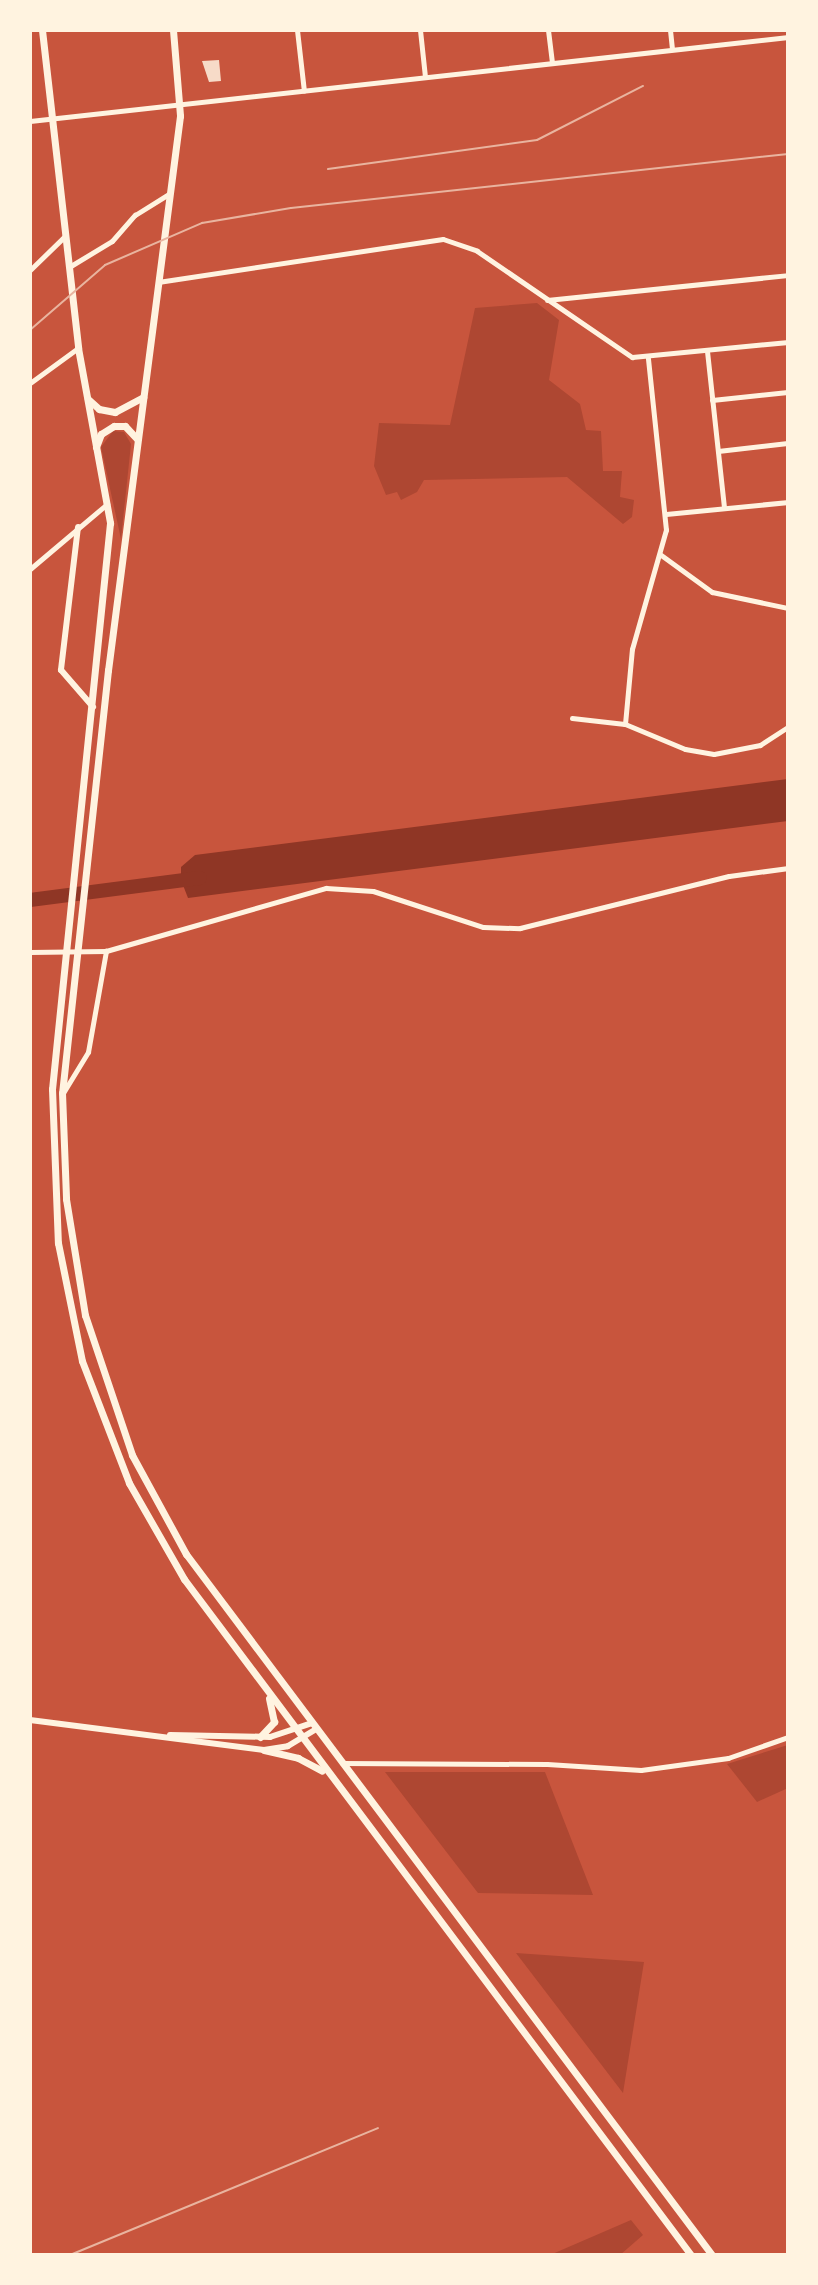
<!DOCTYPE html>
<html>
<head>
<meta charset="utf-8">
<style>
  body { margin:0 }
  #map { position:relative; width:818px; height:2285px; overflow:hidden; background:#c8553d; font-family:"IBM Plex Serif",serif }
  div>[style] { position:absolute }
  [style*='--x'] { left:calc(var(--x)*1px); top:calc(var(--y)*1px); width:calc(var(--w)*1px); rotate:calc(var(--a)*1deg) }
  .green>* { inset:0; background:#ae4732 }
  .water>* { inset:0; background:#8f3625 }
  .river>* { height:14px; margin:-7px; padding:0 7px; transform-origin:7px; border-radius:7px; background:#8f3625 }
  .building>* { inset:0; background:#f7dbc8 }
  .minor>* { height:5px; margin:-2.5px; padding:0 2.5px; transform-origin:2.5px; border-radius:2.5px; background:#fff3e0 }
  .tertiary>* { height:6px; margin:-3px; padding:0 3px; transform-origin:3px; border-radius:3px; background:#fff3e0 }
  .primary>* { height:7px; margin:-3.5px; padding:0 3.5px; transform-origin:3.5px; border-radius:3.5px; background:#fff3e0 }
  .rail>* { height:2px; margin:-1px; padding:0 1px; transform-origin:1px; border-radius:1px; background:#e9b49f }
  span { translate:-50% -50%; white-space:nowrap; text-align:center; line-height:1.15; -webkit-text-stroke:8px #fff3e0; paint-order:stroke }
  .frame { position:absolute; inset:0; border:32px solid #fff3e0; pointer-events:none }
</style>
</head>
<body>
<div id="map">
  <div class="green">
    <i style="clip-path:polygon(537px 303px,559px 320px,549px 380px,580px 404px,586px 430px,601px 431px,603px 471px,622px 471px,620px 497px,634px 500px,632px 517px,623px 524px,567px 477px,424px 480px,417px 492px,401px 500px,397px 492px,386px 495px,374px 466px,379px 423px,450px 425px,475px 308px)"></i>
    <i style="clip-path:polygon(113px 431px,124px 432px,131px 444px,121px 539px,101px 447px)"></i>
    <i style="clip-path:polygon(788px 1745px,788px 1788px,757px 1802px,727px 1764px)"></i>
    <i style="clip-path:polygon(385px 1772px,545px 1772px,593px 1895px,478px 1893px)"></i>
    <i style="clip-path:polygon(516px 1953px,644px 1962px,623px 2093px)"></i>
    <i style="clip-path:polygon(631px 2220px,643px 2235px,620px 2255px,550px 2255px)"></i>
  </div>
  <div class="water">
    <i style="clip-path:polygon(788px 779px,788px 821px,188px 898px,181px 880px,181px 867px,195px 855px)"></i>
  </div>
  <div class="river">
    <i style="--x:30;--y:900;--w:171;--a:-7.4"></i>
  </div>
  <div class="building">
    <i style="clip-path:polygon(219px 60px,221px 81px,209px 82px,202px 61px)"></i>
  </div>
  <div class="minor">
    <i style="--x:297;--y:30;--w:61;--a:83.5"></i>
    <i style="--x:420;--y:30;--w:47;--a:83.9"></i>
    <i style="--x:548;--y:30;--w:33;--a:83"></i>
    <i style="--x:670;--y:30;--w:19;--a:84"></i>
    <i style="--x:30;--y:121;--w:763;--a:-6.32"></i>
    <i style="--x:69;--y:267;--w:50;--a:-31.2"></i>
    <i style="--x:112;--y:241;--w:35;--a:-49"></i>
    <i style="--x:135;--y:215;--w:39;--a:-32"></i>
    <i style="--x:30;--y:270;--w:50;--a:-44.2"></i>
    <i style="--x:158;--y:282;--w:288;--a:-8.6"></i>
    <i style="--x:443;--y:239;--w:36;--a:19"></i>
    <i style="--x:477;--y:251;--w:188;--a:34.4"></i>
    <i style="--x:632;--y:357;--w:157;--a:-5.5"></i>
    <i style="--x:547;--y:300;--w:242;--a:-5.9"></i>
    <i style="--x:707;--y:351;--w:157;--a:83.8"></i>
    <i style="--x:30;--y:383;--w:59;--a:-36.1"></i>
    <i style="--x:712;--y:400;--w:76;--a:-6"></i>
    <i style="--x:718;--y:451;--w:70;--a:-6.5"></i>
    <i style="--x:666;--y:514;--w:123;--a:-5.6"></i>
    <i style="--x:661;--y:555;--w:63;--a:36"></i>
    <i style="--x:712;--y:592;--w:78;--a:11.9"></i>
    <i style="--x:30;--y:569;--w:101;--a:-40.2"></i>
    <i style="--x:572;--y:718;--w:53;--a:6.5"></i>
    <i style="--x:625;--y:724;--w:65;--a:22.6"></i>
    <i style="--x:685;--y:749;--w:29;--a:10"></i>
    <i style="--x:714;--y:754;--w:47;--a:-11.1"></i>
    <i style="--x:760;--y:745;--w:33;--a:-33"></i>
    <i style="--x:625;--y:724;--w:75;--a:-84.7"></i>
    <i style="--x:632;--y:649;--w:124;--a:-74.1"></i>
    <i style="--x:666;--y:530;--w:173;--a:-96"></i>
    <i style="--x:30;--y:952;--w:76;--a:-0.8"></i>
    <i style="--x:106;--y:951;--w:229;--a:-16"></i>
    <i style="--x:326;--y:888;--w:47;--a:3.7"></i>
    <i style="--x:373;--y:891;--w:116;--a:18.1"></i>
    <i style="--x:483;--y:927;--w:37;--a:2"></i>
    <i style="--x:520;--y:928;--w:215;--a:-14"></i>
    <i style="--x:729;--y:876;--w:60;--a:-7.7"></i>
    <i style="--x:63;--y:1093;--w:48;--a:-58.6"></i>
    <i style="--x:88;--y:1052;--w:103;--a:-79.9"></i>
    <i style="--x:342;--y:1763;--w:205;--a:0.3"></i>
    <i style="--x:547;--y:1764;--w:94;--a:3.7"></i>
    <i style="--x:641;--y:1770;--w:88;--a:-7.9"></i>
    <i style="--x:728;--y:1758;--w:64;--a:-19.3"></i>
  </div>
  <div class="tertiary">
    <i style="--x:78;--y:527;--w:144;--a:96.8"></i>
    <i style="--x:61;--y:670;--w:49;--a:49.1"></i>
    <i style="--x:30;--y:1720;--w:236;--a:7.3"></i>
    <i style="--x:264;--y:1750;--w:24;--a:-9"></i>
    <i style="--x:288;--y:1746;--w:33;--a:-31"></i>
    <i style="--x:170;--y:1735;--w:100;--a:1.1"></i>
    <i style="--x:270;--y:1737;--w:44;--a:-18.4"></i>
  </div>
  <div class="primary">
    <i style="--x:42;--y:30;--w:320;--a:83.5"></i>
    <i style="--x:78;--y:348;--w:178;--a:79.6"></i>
    <i style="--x:110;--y:523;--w:569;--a:95.85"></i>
    <i style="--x:52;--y:1089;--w:154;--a:87.8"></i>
    <i style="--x:58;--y:1243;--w:120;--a:78.5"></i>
    <i style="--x:82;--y:1361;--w:131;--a:68.9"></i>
    <i style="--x:129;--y:1483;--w:111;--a:60.2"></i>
    <i style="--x:184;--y:1579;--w:845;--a:53.13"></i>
    <i style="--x:173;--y:30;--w:86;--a:85.3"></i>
    <i style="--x:180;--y:116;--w:559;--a:97.4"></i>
    <i style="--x:108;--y:670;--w:425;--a:96.2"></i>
    <i style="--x:62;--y:1093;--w:106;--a:87.8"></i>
    <i style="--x:66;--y:1199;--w:118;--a:80.7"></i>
    <i style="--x:85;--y:1315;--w:148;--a:71.4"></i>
    <i style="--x:132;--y:1455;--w:113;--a:61.4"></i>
    <i style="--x:186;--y:1554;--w:876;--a:53.12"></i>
    <i style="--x:88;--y:399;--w:15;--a:42"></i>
    <i style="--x:99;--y:409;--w:16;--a:11"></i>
    <i style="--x:115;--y:412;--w:32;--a:-28"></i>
    <i style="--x:96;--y:447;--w:14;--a:-69"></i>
    <i style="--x:101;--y:434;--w:15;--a:-32"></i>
    <i style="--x:114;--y:426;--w:11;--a:0"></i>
    <i style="--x:125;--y:426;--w:18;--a:47"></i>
    <i style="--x:260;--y:1737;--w:21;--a:-47"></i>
    <i style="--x:274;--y:1722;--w:24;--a:-102"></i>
    <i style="--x:264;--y:1750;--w:35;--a:13"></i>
    <i style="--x:298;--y:1758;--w:27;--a:28"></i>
  </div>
  <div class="rail">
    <i style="--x:328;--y:169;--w:211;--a:-7.9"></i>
    <i style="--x:537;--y:140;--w:119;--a:-27"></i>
    <i style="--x:30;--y:330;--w:99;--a:-40.9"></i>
    <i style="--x:105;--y:265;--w:106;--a:-23.4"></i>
    <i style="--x:202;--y:223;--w:90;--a:-9.6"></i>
    <i style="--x:291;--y:208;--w:500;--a:-6.2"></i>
    <i style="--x:70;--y:2255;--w:333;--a:-22.4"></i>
  </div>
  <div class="frame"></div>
</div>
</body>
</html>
